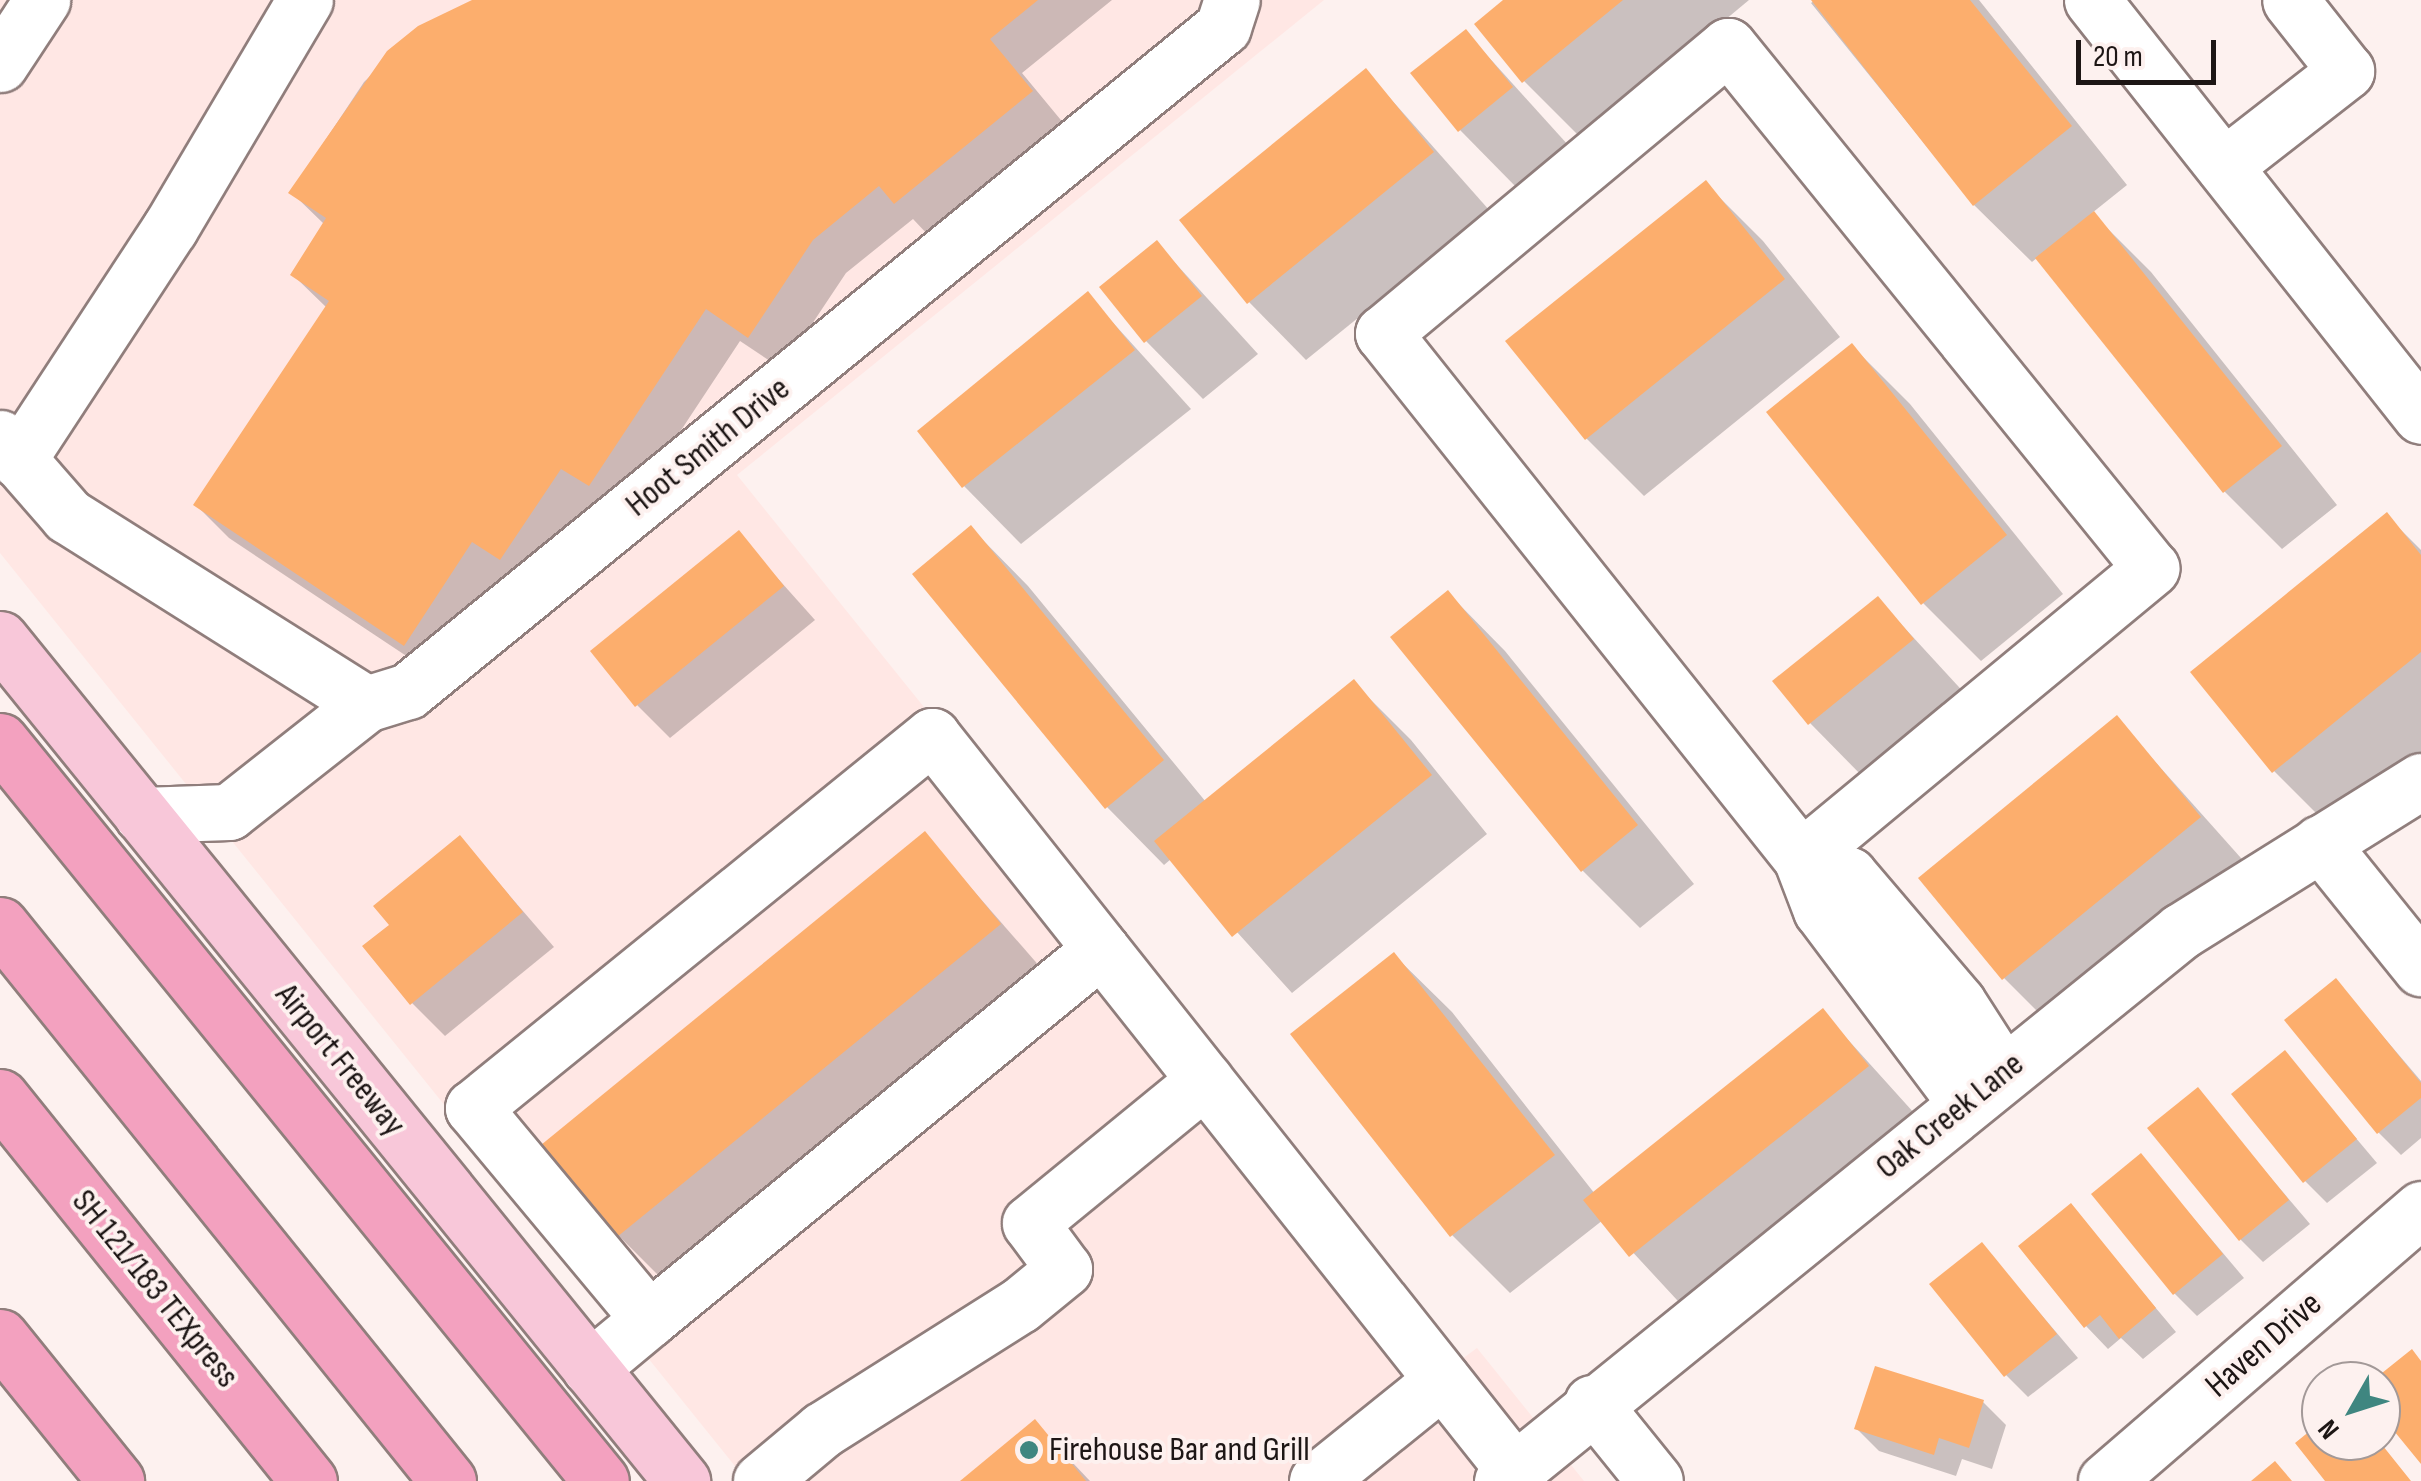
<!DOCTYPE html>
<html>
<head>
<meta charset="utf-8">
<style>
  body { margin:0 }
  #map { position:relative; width:2421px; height:1481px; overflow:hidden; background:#fdf1ef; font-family:"Sofia Sans Condensed",sans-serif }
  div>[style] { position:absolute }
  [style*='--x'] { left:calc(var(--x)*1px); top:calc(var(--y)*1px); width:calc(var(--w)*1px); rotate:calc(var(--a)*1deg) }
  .built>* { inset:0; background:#ffe7e4 }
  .shadow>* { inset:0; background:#0003 }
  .building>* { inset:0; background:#fcae6d }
  .roads { filter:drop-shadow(2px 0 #907e7c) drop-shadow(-2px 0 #907e7c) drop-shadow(0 2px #907e7c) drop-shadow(0 -2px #907e7c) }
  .minor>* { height:55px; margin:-27.5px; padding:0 27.5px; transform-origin:27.5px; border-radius:27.5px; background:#fff }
  .major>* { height:55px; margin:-27.5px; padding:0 27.5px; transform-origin:27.5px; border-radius:27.5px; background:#f8c7d9 }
  .highway>* { height:55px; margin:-27.5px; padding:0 27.5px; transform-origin:27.5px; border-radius:27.5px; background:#f3a1bf }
  .dots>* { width:28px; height:28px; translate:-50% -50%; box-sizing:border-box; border:5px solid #fdf1ef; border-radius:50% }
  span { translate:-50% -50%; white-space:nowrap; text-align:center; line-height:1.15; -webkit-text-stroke:8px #fdf1ef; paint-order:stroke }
  .street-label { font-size:35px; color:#1d1615 }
  .poi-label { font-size:35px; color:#1d1615 }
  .left { translate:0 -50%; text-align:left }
  .north { position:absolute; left:2301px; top:1361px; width:100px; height:100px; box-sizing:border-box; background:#fdf1ef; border:2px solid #a39998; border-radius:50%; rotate:231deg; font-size:28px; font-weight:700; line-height:40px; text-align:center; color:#1d1615 }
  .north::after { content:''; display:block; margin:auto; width:35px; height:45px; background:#3f8680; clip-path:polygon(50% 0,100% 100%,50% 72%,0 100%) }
  .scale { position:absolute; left:2076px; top:40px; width:140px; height:45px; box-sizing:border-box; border:5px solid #1d1615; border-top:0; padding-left:12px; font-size:30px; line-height:35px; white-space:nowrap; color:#1d1615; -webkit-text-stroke:8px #fdf1ef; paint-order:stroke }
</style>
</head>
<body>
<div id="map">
  <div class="built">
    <i style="clip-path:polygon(0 0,1324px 0,737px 475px,1454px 1365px,1477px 1348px,1584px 1481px,747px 1481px,0 553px)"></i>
  </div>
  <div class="shadow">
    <i style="clip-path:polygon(488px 0,1112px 0,1022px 73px,1065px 125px,929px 236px,913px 219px,846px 273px,782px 369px,740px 341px,623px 518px,596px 500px,534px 592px,507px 573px,438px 677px,229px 538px,196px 505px,327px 308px,293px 275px,325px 225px,291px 192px,364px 82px,419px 28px)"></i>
    <i style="clip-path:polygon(1507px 0,1749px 0,1582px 139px,1524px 81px)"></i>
    <i style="clip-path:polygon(1815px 0,1979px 0,2127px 185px,2092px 213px,2151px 272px,2337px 505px,2282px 549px,2225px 492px,2038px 257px,2032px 262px,1974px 205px,1811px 3px)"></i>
    <i style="clip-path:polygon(1466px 32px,1569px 146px,1517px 188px,1460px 130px)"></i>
    <i style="clip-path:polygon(1366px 71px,1490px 211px,1306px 360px,1249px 302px)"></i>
    <i style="clip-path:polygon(1706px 184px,1763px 241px,1840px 337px,1644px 496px,1586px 438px)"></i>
    <i style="clip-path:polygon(1157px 243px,1258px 354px,1203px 399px,1146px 341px)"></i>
    <i style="clip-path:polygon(1088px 295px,1191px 409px,1021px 544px,964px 486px)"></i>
    <i style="clip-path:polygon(1852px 346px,1910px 404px,2063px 594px,1981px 661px,1923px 603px)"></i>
    <i style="clip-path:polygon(2387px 516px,2421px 550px,2421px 756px,2331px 828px,2274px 771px)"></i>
    <i style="clip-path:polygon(971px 528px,1028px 586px,1206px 802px,1353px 682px,1411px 740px,1487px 834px,1292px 993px,1171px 859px,1164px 865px,1107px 807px)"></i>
    <i style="clip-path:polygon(738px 534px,815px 620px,670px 738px,637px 705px)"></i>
    <i style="clip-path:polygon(1448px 593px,1505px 651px,1694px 884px,1640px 928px,1582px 870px)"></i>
    <i style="clip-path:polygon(1878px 599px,1969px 698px,1867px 781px,1810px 723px)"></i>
    <i style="clip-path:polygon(2117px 719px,2257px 876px,2061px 1035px,2004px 978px)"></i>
    <i style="clip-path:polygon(925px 835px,1041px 968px,661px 1278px,618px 1235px)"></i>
    <i style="clip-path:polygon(460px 838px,554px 947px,445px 1036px,412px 1003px,393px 925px)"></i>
    <i style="clip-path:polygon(1394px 955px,1452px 1012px,1595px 1194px,1823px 1012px,1924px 1124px,1689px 1313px,1603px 1220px,1510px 1293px,1452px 1235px,1294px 1035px)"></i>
    <i style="clip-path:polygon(2336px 981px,2421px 1081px,2421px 1138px,2401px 1155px,2378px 1132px)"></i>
    <i style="clip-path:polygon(2285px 1054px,2377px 1163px,2327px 1203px,2305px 1181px)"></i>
    <i style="clip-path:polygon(2197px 1091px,2310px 1224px,2263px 1262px,2241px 1240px)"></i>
    <i style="clip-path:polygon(2141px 1156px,2244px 1278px,2197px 1316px,2174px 1293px)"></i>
    <i style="clip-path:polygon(2071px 1207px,2176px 1332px,2143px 1359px,2121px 1338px,2108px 1349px,2086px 1326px)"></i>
    <i style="clip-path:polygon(1982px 1245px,2078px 1358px,2028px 1397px,2006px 1375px)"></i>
    <i style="clip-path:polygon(1983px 1402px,2006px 1425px,1992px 1469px,1962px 1459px,1956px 1476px,1879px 1451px,1857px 1429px)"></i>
    <i style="clip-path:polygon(1035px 1423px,1090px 1481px,964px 1481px)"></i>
  </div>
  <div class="building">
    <i style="clip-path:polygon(472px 0,1038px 0,990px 39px,1033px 91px,894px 204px,879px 186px,813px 240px,748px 338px,706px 309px,589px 486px,561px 469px,500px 560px,472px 542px,404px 646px,193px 505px,329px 301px,290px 275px,326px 218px,288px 193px,387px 51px,418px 26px)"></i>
    <i style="clip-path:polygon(1503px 0,1623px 0,1522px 83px,1474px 24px)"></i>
    <i style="clip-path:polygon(1811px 0,1970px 0,2072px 126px,1973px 206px)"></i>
    <i style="clip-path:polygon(1466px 29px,1513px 87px,1458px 132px,1410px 73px)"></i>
    <i style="clip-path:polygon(1366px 68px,1434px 152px,1247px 304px,1179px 220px)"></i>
    <i style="clip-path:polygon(1706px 180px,1785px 279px,1585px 440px,1505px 341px)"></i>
    <i style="clip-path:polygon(2094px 211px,2282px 446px,2223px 493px,2035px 258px)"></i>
    <i style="clip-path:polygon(1157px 240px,1202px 296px,1144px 343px,1099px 287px)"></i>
    <i style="clip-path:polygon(1088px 291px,1135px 350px,962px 488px,917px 431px)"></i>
    <i style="clip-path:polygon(1852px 343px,2007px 535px,1921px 605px,1766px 412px)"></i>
    <i style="clip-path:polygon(2387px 512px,2421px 555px,2421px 652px,2272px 773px,2190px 672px)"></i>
    <i style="clip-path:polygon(971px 525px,1164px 760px,1105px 809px,912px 574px)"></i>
    <i style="clip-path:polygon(739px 530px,784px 586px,635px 707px,590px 651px)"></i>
    <i style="clip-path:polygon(1448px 590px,1638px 825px,1581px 872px,1390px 637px)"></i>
    <i style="clip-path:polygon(1878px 596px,1914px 639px,1808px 725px,1772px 681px)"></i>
    <i style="clip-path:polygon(1354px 679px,1432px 775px,1232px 937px,1154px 841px)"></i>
    <i style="clip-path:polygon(2117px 715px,2201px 817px,2002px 980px,1918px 878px)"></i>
    <i style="clip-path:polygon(925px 831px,1001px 924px,617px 1237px,541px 1145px)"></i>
    <i style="clip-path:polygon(460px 835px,523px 912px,410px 1005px,362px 946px,389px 925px,373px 906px)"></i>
    <i style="clip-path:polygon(1394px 952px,1555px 1155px,1450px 1237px,1290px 1034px)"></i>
    <i style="clip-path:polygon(2336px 978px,2421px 1083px,2421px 1098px,2377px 1134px,2284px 1020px)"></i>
    <i style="clip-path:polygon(1823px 1008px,1869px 1066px,1629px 1257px,1583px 1200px)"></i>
    <i style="clip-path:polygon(2285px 1050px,2357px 1139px,2303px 1183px,2231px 1094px)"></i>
    <i style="clip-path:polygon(2198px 1087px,2289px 1200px,2239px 1241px,2147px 1128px)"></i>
    <i style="clip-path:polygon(2141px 1153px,2223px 1254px,2173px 1295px,2091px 1194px)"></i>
    <i style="clip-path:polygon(2071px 1203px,2156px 1308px,2119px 1339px,2100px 1315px,2084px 1328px,2018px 1246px)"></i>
    <i style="clip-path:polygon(1982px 1242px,2057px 1334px,2004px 1377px,1929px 1284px)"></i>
    <i style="clip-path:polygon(2412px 1349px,2421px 1361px,2421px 1464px,2381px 1415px,2381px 1381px,2372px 1381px)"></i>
    <i style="clip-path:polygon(1875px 1366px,1984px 1400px,1969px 1448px,1939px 1438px,1934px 1455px,1854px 1429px)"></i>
    <i style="clip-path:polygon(1035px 1419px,1086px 1481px,960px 1481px)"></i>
    <i style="clip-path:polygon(2321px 1422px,2321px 1441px,2379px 1441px,2411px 1481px,2325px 1481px,2295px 1443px)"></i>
    <i style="clip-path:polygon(2275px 1461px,2292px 1481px,2251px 1481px)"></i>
  </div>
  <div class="roads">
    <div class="minor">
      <i style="--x:2092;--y:0;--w:530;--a:51.66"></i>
      <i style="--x:0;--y:64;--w:77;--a:-56.7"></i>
      <i style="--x:2224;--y:166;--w:155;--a:-37.9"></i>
      <i style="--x:2346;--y:71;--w:90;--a:-128.3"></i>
      <i style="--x:0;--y:438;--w:103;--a:48.9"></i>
      <i style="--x:68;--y:516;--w:352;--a:32.2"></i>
      <i style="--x:18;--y:460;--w:277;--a:-56.8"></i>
      <i style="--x:170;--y:228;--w:265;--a:-59.4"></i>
      <i style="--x:142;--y:815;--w:87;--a:-2"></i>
      <i style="--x:229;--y:812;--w:174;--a:-38.2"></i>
      <i style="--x:366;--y:704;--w:44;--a:-17.2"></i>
      <i style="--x:408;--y:691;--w:1051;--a:-39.17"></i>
      <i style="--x:1223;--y:27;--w:28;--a:-72"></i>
      <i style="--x:2320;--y:843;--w:161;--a:51.1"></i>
      <i style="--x:1801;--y:858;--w:455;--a:-39.6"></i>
      <i style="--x:2151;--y:568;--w:672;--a:-129.02"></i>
      <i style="--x:1728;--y:46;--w:449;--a:140.2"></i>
      <i style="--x:1383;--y:333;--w:671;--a:51.47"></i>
      <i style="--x:1801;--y:858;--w:56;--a:69"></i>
      <i style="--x:1821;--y:910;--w:241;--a:53.1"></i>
      <i style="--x:1801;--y:858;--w:51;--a:19.5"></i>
      <i style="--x:1849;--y:875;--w:168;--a:49.6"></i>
      <i style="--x:1958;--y:1003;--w:83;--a:57.3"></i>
      <i style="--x:649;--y:1319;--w:584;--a:-39.3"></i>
      <i style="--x:590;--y:1368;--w:77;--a:-39.7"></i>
      <i style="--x:649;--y:1319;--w:275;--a:-129.8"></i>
      <i style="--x:473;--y:1108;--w:591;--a:-39.02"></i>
      <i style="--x:932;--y:736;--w:937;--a:51.59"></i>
      <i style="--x:1592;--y:1403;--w:100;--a:51.1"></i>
      <i style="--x:761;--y:1481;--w:80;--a:-39.9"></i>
      <i style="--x:822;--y:1430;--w:234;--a:-32.3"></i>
      <i style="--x:1020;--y:1305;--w:57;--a:-39.3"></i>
      <i style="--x:1064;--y:1269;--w:57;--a:-126.5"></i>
      <i style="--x:1030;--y:1223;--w:226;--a:-39.3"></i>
      <i style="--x:1317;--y:1481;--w:161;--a:-38.9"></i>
      <i style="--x:1502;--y:1481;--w:874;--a:-39.01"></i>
      <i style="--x:2181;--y:931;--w:283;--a:-32"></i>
      <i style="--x:2106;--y:1481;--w:416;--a:-40.8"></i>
    </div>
    <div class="major">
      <i style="--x:0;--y:639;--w:1084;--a:50.99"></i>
    </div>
    <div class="highway">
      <i style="--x:0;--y:741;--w:953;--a:50.92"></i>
      <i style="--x:0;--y:925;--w:714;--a:51.14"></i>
      <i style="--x:0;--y:1097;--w:493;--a:51.2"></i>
      <i style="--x:0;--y:1337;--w:185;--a:51.1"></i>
    </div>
  </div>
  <div class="dots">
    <i style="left:1029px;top:1450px;background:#3f8680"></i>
  </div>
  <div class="street-label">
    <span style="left:708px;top:447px;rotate:-39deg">Hoot Smith Drive</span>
    <span style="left:340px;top:1060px;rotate:51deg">Airport Freeway</span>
    <span style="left:1950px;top:1116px;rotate:-39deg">Oak Creek Lane</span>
    <span style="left:155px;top:1289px;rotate:51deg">SH 121/183 TEXpress</span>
    <span style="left:2264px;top:1345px;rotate:-41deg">Haven Drive</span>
  </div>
  <div class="poi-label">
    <span class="left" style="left:1049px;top:1450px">Firehouse Bar and Grill</span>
  </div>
  <div class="north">N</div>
  <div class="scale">20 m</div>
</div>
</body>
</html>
